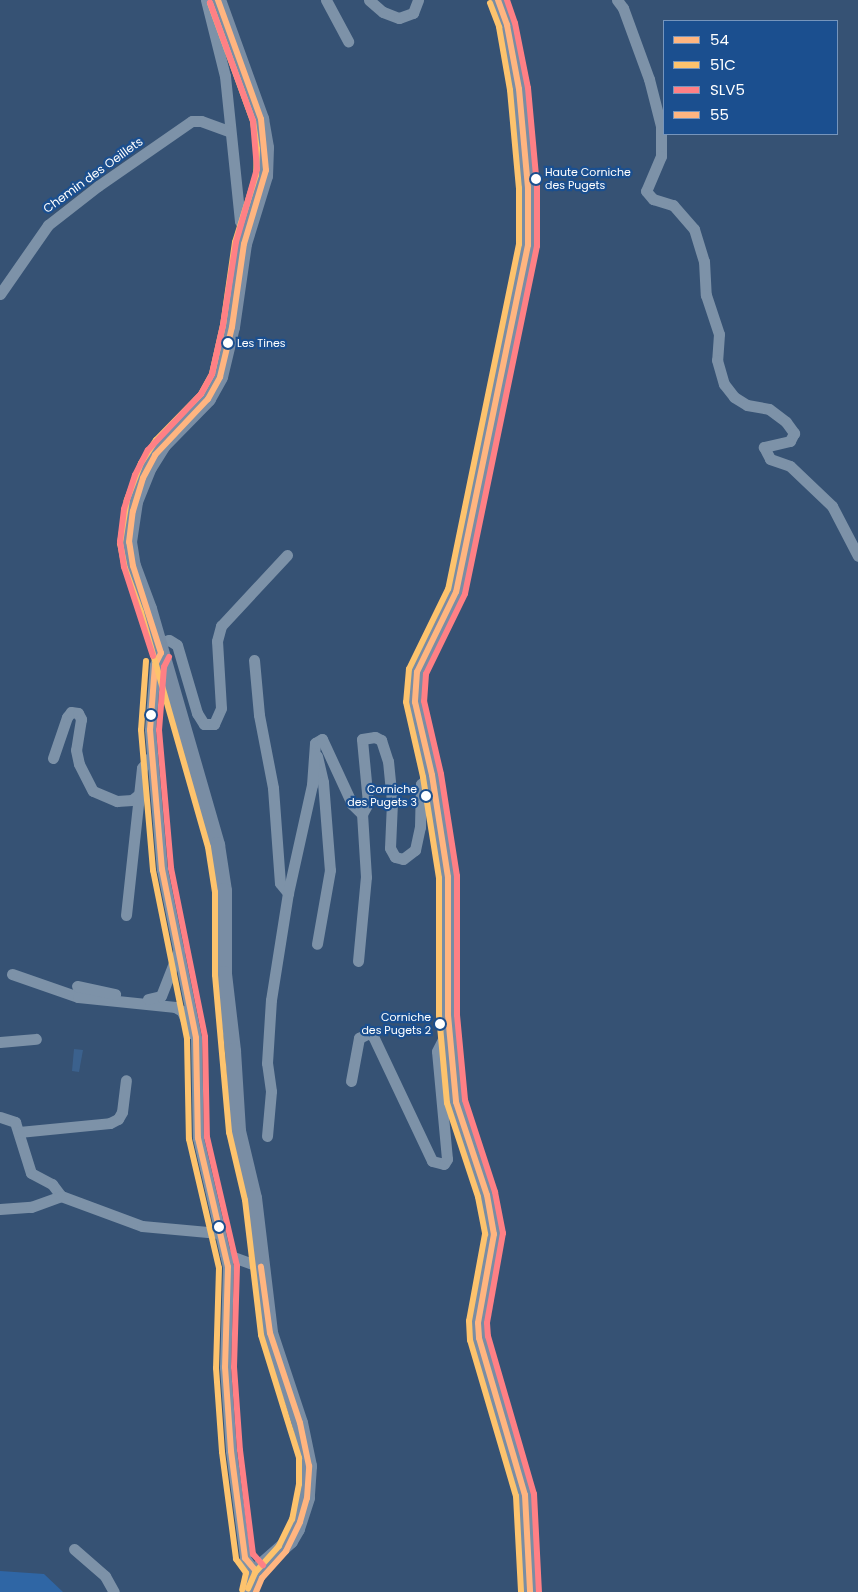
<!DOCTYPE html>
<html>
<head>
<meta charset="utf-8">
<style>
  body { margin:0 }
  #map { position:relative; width:858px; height:1592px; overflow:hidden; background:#365274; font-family:Poppins,sans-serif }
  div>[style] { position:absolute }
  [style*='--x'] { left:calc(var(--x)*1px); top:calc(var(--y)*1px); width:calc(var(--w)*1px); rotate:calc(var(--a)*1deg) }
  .green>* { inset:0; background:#2f66a5 }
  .water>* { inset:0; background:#3b618d }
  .street>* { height:11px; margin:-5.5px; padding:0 5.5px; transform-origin:5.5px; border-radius:5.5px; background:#7d92a8 }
  .secondary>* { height:16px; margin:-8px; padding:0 8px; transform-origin:8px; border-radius:8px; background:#798da4 }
  .bus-1>* { height:6px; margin:-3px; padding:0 3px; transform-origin:3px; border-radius:3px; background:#ffb580 }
  .bus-2>* { height:6px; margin:-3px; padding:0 3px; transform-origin:3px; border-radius:3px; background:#fdc36d }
  .bus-3>* { height:6px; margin:-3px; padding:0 3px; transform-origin:3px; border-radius:3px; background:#ff8085 }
  .bus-4>* { height:6px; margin:-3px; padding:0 3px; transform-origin:3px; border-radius:3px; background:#ffb580 }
  .dots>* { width:14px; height:14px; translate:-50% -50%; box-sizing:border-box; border:2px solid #1b4f8f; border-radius:50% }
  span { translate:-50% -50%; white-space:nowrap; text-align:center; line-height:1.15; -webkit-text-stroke:4.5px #1b4f8f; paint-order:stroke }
  .bus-label { font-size:11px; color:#fff }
  .left { translate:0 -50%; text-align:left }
  .right { translate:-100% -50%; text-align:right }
  .street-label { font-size:12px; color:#fff }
  .legend { position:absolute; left:663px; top:20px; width:175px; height:115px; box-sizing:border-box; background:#1b4f8f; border:1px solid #7695bc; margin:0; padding:6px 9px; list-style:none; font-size:15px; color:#fff }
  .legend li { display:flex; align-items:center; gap:10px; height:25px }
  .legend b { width:25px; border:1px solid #7695bc }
</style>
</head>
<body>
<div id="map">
  <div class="green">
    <i style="clip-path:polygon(0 1571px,44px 1574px,63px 1592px,0 1592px)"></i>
  </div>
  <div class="water">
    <i style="clip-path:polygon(74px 1049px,83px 1050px,79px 1072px,72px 1071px)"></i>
  </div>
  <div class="street">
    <i style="--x:206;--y:0;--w:78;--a:76"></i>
    <i style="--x:225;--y:76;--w:146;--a:84.1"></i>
    <i style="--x:240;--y:221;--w:13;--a:58"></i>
    <i style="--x:326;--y:0;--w:47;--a:61.8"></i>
    <i style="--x:369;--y:0;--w:18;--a:41"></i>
    <i style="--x:383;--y:12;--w:17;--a:21"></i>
    <i style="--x:399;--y:18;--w:15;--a:-20"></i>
    <i style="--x:413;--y:13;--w:14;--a:-69"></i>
    <i style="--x:617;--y:0;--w:10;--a:53"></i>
    <i style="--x:623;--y:8;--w:76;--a:69.9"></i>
    <i style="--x:649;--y:79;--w:49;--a:75.7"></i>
    <i style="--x:661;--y:126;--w:30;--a:90"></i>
    <i style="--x:661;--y:156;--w:38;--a:113"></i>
    <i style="--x:646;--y:191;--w:11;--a:49"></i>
    <i style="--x:653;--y:199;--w:21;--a:17"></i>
    <i style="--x:673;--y:205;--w:32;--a:49"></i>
    <i style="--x:694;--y:229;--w:34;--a:73"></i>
    <i style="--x:704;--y:261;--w:34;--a:87"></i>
    <i style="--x:706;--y:295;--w:41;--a:71.6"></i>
    <i style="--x:719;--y:334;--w:26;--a:94"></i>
    <i style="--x:717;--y:360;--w:25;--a:74"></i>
    <i style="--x:724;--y:384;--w:16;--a:52"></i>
    <i style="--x:734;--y:397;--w:15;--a:32"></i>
    <i style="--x:747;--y:405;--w:22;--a:10"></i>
    <i style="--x:769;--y:409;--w:21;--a:37"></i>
    <i style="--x:786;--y:422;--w:14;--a:54"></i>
    <i style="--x:794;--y:433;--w:9;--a:117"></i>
    <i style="--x:790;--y:441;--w:27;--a:167"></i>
    <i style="--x:764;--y:447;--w:13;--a:63"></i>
    <i style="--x:770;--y:459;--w:21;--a:19"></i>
    <i style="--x:790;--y:466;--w:58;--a:43.6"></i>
    <i style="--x:832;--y:506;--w:56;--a:62.5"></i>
    <i style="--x:0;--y:294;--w:84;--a:-55.2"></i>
    <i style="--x:48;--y:225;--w:63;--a:-38"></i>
    <i style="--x:98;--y:186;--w:114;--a:-34.7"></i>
    <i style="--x:192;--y:121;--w:9;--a:0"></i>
    <i style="--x:201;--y:121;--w:30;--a:20"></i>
    <i style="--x:159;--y:643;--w:10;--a:-17"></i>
    <i style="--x:169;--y:640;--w:9;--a:32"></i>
    <i style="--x:177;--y:645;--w:71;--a:73.6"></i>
    <i style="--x:197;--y:713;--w:13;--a:58"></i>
    <i style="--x:204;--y:724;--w:10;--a:0"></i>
    <i style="--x:214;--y:724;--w:17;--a:-66"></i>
    <i style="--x:221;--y:708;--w:67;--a:-93.4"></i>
    <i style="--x:217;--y:641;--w:16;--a:-75"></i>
    <i style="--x:221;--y:626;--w:97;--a:-47.1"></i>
    <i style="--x:161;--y:653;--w:13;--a:117"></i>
    <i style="--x:155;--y:665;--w:65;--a:94.4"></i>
    <i style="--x:150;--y:730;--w:140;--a:85.1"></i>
    <i style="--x:162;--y:869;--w:172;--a:78.6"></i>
    <i style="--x:196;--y:1038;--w:100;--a:88.9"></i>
    <i style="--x:198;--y:1138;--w:132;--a:76.9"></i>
    <i style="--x:228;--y:1267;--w:100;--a:91.7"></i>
    <i style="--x:225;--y:1367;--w:84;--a:85.9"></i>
    <i style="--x:231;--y:1451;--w:108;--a:82.5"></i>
    <i style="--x:245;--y:1558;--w:14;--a:56"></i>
    <i style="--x:253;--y:1570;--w:9;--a:13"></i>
    <i style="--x:254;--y:660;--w:55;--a:84.8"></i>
    <i style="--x:259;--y:715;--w:74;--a:79.1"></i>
    <i style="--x:273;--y:788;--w:95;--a:85.8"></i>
    <i style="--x:280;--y:883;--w:13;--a:51"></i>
    <i style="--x:317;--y:756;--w:27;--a:77"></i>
    <i style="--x:323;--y:782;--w:88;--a:85.5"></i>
    <i style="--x:330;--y:870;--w:75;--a:100"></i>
    <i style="--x:53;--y:758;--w:43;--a:-71.1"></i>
    <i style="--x:67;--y:717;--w:6;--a:-51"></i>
    <i style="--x:71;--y:712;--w:7;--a:8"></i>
    <i style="--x:78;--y:713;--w:7;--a:63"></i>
    <i style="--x:81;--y:719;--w:31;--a:99"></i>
    <i style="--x:76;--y:750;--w:14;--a:78"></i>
    <i style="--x:79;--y:764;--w:30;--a:63"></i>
    <i style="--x:93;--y:791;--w:26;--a:23"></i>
    <i style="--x:117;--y:801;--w:15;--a:-4"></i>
    <i style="--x:132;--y:800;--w:8;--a:-40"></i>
    <i style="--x:126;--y:915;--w:148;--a:-83.8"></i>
    <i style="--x:142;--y:768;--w:16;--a:-52"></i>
    <i style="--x:358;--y:961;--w:84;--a:-84.6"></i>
    <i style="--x:366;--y:877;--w:63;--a:-93.6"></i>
    <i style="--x:12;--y:974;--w:70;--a:19.2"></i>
    <i style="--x:78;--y:997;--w:98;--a:5.9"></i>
    <i style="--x:175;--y:1007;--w:8;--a:30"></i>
    <i style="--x:182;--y:1011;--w:24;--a:68"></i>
    <i style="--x:77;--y:986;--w:39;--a:12"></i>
    <i style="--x:148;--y:999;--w:13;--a:-13"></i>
    <i style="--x:161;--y:996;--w:49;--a:-68.6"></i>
    <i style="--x:0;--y:1042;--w:36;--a:-5"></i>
    <i style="--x:351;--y:1081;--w:44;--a:-79.5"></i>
    <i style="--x:359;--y:1038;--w:11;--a:-27"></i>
    <i style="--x:369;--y:1033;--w:5;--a:37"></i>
    <i style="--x:373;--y:1036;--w:138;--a:64.7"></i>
    <i style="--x:432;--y:1161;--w:12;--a:14"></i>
    <i style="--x:444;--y:1164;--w:6;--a:-59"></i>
    <i style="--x:447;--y:1159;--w:108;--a:-95.3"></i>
    <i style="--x:437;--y:1051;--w:13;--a:-63"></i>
    <i style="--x:443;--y:1039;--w:7;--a:-16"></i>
    <i style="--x:0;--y:1117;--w:16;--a:18"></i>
    <i style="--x:15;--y:1122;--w:53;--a:72.6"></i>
    <i style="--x:31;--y:1173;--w:24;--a:28"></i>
    <i style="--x:52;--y:1184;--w:15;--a:53"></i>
    <i style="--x:19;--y:1132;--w:91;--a:-5.6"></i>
    <i style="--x:110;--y:1123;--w:9;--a:-27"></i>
    <i style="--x:118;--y:1119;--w:8;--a:-60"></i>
    <i style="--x:122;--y:1112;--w:32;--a:-83"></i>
    <i style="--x:267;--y:1136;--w:45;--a:-84.9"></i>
    <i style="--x:271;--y:1091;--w:28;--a:-98"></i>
    <i style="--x:267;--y:1063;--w:63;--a:-86.4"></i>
    <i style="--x:271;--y:1000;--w:108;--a:-81"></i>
    <i style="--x:288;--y:893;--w:111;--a:-77.5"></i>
    <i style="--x:312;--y:785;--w:42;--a:-85.9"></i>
    <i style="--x:315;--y:743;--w:8;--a:-30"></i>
    <i style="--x:322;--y:739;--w:72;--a:65.2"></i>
    <i style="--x:352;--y:804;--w:14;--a:45"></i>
    <i style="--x:362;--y:814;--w:13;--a:-61"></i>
    <i style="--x:368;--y:803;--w:64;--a:-95.4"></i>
    <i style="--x:362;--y:739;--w:13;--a:-9"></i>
    <i style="--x:375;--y:737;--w:7;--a:27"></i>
    <i style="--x:381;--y:740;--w:22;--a:72"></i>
    <i style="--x:388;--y:761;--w:41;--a:84.4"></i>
    <i style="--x:392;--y:802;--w:46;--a:92.5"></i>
    <i style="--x:390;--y:848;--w:10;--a:61"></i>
    <i style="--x:395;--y:857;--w:8;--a:14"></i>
    <i style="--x:403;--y:859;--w:15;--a:-37"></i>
    <i style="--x:415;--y:850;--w:24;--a:-78"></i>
    <i style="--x:420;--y:827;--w:43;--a:-88.7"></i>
    <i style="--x:421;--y:784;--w:14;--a:-39"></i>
    <i style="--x:0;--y:1209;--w:31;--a:-4"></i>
    <i style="--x:31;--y:1207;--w:32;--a:-20"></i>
    <i style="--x:61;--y:1196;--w:86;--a:20.3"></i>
    <i style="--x:142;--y:1226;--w:77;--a:5.2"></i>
    <i style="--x:225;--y:1254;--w:38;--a:20"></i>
    <i style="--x:74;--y:1549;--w:41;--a:41.1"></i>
    <i style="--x:105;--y:1576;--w:18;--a:61"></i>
  </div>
  <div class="secondary">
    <i style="--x:218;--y:0;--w:127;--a:70.1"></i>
    <i style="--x:261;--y:119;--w:29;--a:80"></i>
    <i style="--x:266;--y:148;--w:28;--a:92"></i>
    <i style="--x:265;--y:176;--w:71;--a:107.2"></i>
    <i style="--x:244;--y:244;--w:84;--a:98.2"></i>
    <i style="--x:232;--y:327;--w:51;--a:103.5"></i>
    <i style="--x:220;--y:377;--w:25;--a:119"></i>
    <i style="--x:208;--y:399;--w:64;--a:134.4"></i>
    <i style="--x:163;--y:445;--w:26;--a:122"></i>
    <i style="--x:149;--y:467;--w:38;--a:112"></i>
    <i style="--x:135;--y:502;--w:40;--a:98.5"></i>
    <i style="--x:129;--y:542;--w:24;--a:81"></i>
    <i style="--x:133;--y:566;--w:46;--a:69.6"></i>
    <i style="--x:149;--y:609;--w:246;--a:73.9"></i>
    <i style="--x:217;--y:845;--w:47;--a:81.3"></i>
    <i style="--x:224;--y:891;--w:83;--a:90"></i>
    <i style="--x:224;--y:974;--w:78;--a:83.3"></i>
    <i style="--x:233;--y:1051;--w:80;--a:86.4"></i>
    <i style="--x:238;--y:1131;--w:69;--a:76.6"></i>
    <i style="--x:254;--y:1198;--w:136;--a:83.2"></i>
    <i style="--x:270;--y:1333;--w:95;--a:71.6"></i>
    <i style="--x:300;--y:1423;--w:44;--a:78.2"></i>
    <i style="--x:309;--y:1466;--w:32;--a:94"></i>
    <i style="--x:307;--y:1498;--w:33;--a:108"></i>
    <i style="--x:297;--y:1529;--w:14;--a:120"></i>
    <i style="--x:290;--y:1541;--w:45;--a:138.6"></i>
    <i style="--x:256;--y:1571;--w:22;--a:106"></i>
    <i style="--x:498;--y:0;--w:27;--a:70"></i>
    <i style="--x:507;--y:25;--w:65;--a:79.4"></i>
    <i style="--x:519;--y:89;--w:99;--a:84.8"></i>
    <i style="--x:528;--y:188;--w:57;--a:90"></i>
    <i style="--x:528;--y:245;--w:354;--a:101.7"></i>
    <i style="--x:456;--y:592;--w:32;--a:112"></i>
    <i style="--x:444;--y:622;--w:57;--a:118.4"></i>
    <i style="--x:417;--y:672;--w:30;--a:94"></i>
    <i style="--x:415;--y:702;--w:75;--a:76.9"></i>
    <i style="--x:432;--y:775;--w:103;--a:81.1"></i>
    <i style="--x:448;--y:877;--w:138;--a:90"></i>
    <i style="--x:448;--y:1015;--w:87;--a:84.7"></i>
    <i style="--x:456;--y:1102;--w:98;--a:71.6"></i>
    <i style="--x:487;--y:1195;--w:40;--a:80"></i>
    <i style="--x:494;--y:1234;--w:90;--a:100.2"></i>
    <i style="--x:478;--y:1323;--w:15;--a:86"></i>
    <i style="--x:479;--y:1338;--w:164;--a:73.7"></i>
    <i style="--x:525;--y:1495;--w:97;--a:87"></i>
  </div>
  <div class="bus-1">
    <i style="--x:161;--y:653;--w:13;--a:117"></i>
    <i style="--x:155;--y:665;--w:65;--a:94.4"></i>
    <i style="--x:150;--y:730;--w:140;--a:85.1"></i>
    <i style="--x:162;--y:869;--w:172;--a:78.6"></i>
    <i style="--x:196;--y:1038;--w:100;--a:88.9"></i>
    <i style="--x:198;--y:1138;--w:132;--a:76.9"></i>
    <i style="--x:228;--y:1267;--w:100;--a:91.7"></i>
    <i style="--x:225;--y:1367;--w:84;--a:85.9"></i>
    <i style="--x:231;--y:1451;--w:108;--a:82.5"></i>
    <i style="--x:245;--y:1558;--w:17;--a:50"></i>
    <i style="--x:161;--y:653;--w:91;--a:-107.8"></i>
    <i style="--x:133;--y:566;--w:24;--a:-99"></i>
    <i style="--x:129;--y:542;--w:31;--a:-83"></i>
    <i style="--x:133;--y:511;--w:34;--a:-73"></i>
    <i style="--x:143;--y:478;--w:26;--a:-62"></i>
    <i style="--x:155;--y:455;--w:77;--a:-46.6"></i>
    <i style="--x:208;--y:399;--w:25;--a:-61"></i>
    <i style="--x:220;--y:377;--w:51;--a:-76.5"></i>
    <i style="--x:232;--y:327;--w:84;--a:-81.8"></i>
    <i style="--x:244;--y:244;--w:77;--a:-73.4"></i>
    <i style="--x:266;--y:170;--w:51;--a:-95.6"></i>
    <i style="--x:261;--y:119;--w:127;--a:-109.9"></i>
    <i style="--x:256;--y:1592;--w:15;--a:-67"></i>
    <i style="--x:262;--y:1578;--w:36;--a:-48"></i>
    <i style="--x:286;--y:1551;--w:32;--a:-64"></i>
    <i style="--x:300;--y:1522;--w:25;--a:-74"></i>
    <i style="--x:307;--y:1498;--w:32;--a:-86"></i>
    <i style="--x:309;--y:1466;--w:44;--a:-101.8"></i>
    <i style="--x:300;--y:1423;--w:95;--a:-108.4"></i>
    <i style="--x:270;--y:1333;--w:67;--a:-97.8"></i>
  </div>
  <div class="bus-2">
    <i style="--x:210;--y:3;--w:126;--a:70"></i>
    <i style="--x:253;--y:121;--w:28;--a:82"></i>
    <i style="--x:257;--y:149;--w:26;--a:92"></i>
    <i style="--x:256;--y:175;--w:70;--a:107.4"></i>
    <i style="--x:235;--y:242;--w:84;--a:98.2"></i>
    <i style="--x:223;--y:325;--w:50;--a:102.7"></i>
    <i style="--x:212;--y:374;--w:23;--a:119"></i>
    <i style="--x:201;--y:394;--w:64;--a:134.4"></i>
    <i style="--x:156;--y:440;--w:27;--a:123"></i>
    <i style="--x:141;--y:463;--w:40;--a:111"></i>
    <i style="--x:127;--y:500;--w:44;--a:99.2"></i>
    <i style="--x:120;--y:543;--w:25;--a:79"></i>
    <i style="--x:125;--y:568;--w:47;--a:70"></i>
    <i style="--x:141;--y:612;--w:244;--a:74.1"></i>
    <i style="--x:208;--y:847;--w:46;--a:81.2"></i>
    <i style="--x:215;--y:892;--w:83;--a:90"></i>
    <i style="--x:215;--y:975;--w:158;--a:84.9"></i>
    <i style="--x:229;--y:1132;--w:70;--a:76.8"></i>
    <i style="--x:245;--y:1200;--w:136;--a:83.2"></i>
    <i style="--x:261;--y:1335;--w:129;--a:72.8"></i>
    <i style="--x:299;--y:1458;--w:26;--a:90"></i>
    <i style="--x:299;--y:1484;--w:36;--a:101"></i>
    <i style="--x:292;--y:1519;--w:30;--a:116"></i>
    <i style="--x:279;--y:1546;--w:36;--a:132"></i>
    <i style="--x:255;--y:1573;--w:17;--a:114"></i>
    <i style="--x:490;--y:3;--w:26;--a:69"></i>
    <i style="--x:499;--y:27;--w:64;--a:80.1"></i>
    <i style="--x:510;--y:90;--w:98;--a:84.8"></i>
    <i style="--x:519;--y:188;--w:56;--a:90"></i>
    <i style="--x:519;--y:244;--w:352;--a:101.6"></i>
    <i style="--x:448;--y:589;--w:89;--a:116"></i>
    <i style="--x:409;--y:669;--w:33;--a:95"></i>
    <i style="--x:406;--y:702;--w:77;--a:77.2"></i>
    <i style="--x:423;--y:777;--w:102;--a:81"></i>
    <i style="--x:439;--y:878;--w:137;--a:90"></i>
    <i style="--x:439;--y:1015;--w:88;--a:84.8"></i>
    <i style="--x:447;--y:1103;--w:99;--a:71.7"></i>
    <i style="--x:478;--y:1197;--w:38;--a:79"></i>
    <i style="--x:485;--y:1234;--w:88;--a:100.4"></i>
    <i style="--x:469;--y:1321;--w:19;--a:87"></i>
    <i style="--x:470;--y:1340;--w:163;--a:73.6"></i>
    <i style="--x:516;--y:1496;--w:96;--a:87"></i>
    <i style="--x:146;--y:661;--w:69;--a:94.1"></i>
    <i style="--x:141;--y:730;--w:141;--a:85.1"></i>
    <i style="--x:153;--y:870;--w:172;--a:78.6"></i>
    <i style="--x:187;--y:1039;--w:100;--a:88.9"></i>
    <i style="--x:189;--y:1139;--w:132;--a:76.9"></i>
    <i style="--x:219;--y:1268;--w:100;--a:91.7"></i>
    <i style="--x:216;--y:1368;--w:84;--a:85.9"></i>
    <i style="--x:222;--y:1452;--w:108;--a:82.5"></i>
    <i style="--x:236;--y:1559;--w:17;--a:54"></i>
    <i style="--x:246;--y:1573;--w:17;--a:103"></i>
  </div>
  <div class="bus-3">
    <i style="--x:507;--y:0;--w:24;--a:71"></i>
    <i style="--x:515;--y:23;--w:66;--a:78.7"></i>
    <i style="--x:528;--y:88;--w:99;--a:84.8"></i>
    <i style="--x:537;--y:187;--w:59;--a:90"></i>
    <i style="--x:537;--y:246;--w:355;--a:101.7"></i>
    <i style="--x:465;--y:594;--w:89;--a:116"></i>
    <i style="--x:426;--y:674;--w:27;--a:94"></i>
    <i style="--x:424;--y:701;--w:75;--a:76.9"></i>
    <i style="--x:441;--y:774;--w:103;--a:81.1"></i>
    <i style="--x:457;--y:876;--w:139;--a:90"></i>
    <i style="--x:457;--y:1015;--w:85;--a:84.6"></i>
    <i style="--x:465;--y:1100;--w:97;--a:71.9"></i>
    <i style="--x:495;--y:1192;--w:42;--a:79"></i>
    <i style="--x:503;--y:1233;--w:91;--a:100.1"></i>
    <i style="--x:487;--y:1323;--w:13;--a:86"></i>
    <i style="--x:488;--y:1336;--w:165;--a:73.8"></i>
    <i style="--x:534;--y:1494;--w:98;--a:87.1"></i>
    <i style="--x:153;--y:656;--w:94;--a:-108"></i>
    <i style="--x:124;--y:567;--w:25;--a:-99"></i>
    <i style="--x:120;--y:542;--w:33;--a:-83"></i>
    <i style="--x:124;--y:509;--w:36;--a:-72"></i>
    <i style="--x:135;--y:475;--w:28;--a:-63"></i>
    <i style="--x:148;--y:450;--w:77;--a:-46.6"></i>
    <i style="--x:201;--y:394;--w:23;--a:-61"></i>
    <i style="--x:212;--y:374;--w:50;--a:-77.3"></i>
    <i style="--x:223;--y:325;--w:84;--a:-81.1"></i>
    <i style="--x:236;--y:242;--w:76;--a:-74"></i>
    <i style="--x:257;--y:169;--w:48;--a:-94.8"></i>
    <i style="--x:253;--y:121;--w:126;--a:-110"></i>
    <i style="--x:169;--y:657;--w:11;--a:117"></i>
    <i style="--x:164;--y:667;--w:63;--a:94.5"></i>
    <i style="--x:159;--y:730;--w:139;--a:85"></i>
    <i style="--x:171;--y:868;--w:172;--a:78.6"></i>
    <i style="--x:205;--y:1037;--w:100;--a:88.9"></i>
    <i style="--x:207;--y:1137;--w:132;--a:76.9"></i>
    <i style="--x:237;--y:1266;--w:101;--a:91.7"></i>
    <i style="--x:234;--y:1367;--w:83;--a:85.9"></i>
    <i style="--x:240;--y:1450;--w:105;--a:82.9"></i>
    <i style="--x:253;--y:1554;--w:15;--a:48"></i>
  </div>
  <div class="bus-4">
    <i style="--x:498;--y:0;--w:27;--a:70"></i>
    <i style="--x:507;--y:25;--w:65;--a:79.4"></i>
    <i style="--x:519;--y:89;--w:99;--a:84.8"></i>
    <i style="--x:528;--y:188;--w:57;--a:90"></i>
    <i style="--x:528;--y:245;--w:354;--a:101.7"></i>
    <i style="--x:456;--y:592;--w:89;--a:116"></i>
    <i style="--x:417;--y:672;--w:30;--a:94"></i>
    <i style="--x:415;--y:702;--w:75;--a:76.9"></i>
    <i style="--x:432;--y:775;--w:103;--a:81.1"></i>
    <i style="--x:448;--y:877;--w:138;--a:90"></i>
    <i style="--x:448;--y:1015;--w:87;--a:84.7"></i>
    <i style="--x:456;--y:1102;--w:98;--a:71.6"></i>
    <i style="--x:487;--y:1195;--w:40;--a:80"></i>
    <i style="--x:494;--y:1234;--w:90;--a:100.2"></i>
    <i style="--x:478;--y:1323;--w:15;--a:86"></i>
    <i style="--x:479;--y:1338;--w:164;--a:73.7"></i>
    <i style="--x:525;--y:1495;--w:97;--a:87"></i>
  </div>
  <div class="dots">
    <i style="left:536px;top:179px;background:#fff"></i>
    <i style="left:228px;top:343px;background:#fff"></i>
    <i style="left:151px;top:715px;background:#fff"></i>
    <i style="left:426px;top:796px;background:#fff"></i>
    <i style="left:440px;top:1024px;background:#fff"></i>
    <i style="left:219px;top:1227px;background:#fff"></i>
  </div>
  <div class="bus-label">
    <span class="left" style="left:545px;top:179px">Haute Corniche<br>des Pugets</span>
    <span class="left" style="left:237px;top:343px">Les Tines</span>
    <span class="right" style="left:417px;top:796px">Corniche<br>des Pugets 3</span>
    <span class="right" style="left:431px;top:1024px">Corniche<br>des Pugets 2</span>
  </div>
  <div class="street-label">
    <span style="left:93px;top:175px;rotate:-36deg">Chemin des Oeillets</span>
  </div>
  <ul class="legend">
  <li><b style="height:6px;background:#ffb580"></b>54</li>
  <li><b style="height:6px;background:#fdc36d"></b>51C</li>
  <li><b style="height:6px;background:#ff8085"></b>SLV5</li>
  <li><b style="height:6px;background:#ffb580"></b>55</li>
  </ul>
</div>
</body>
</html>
